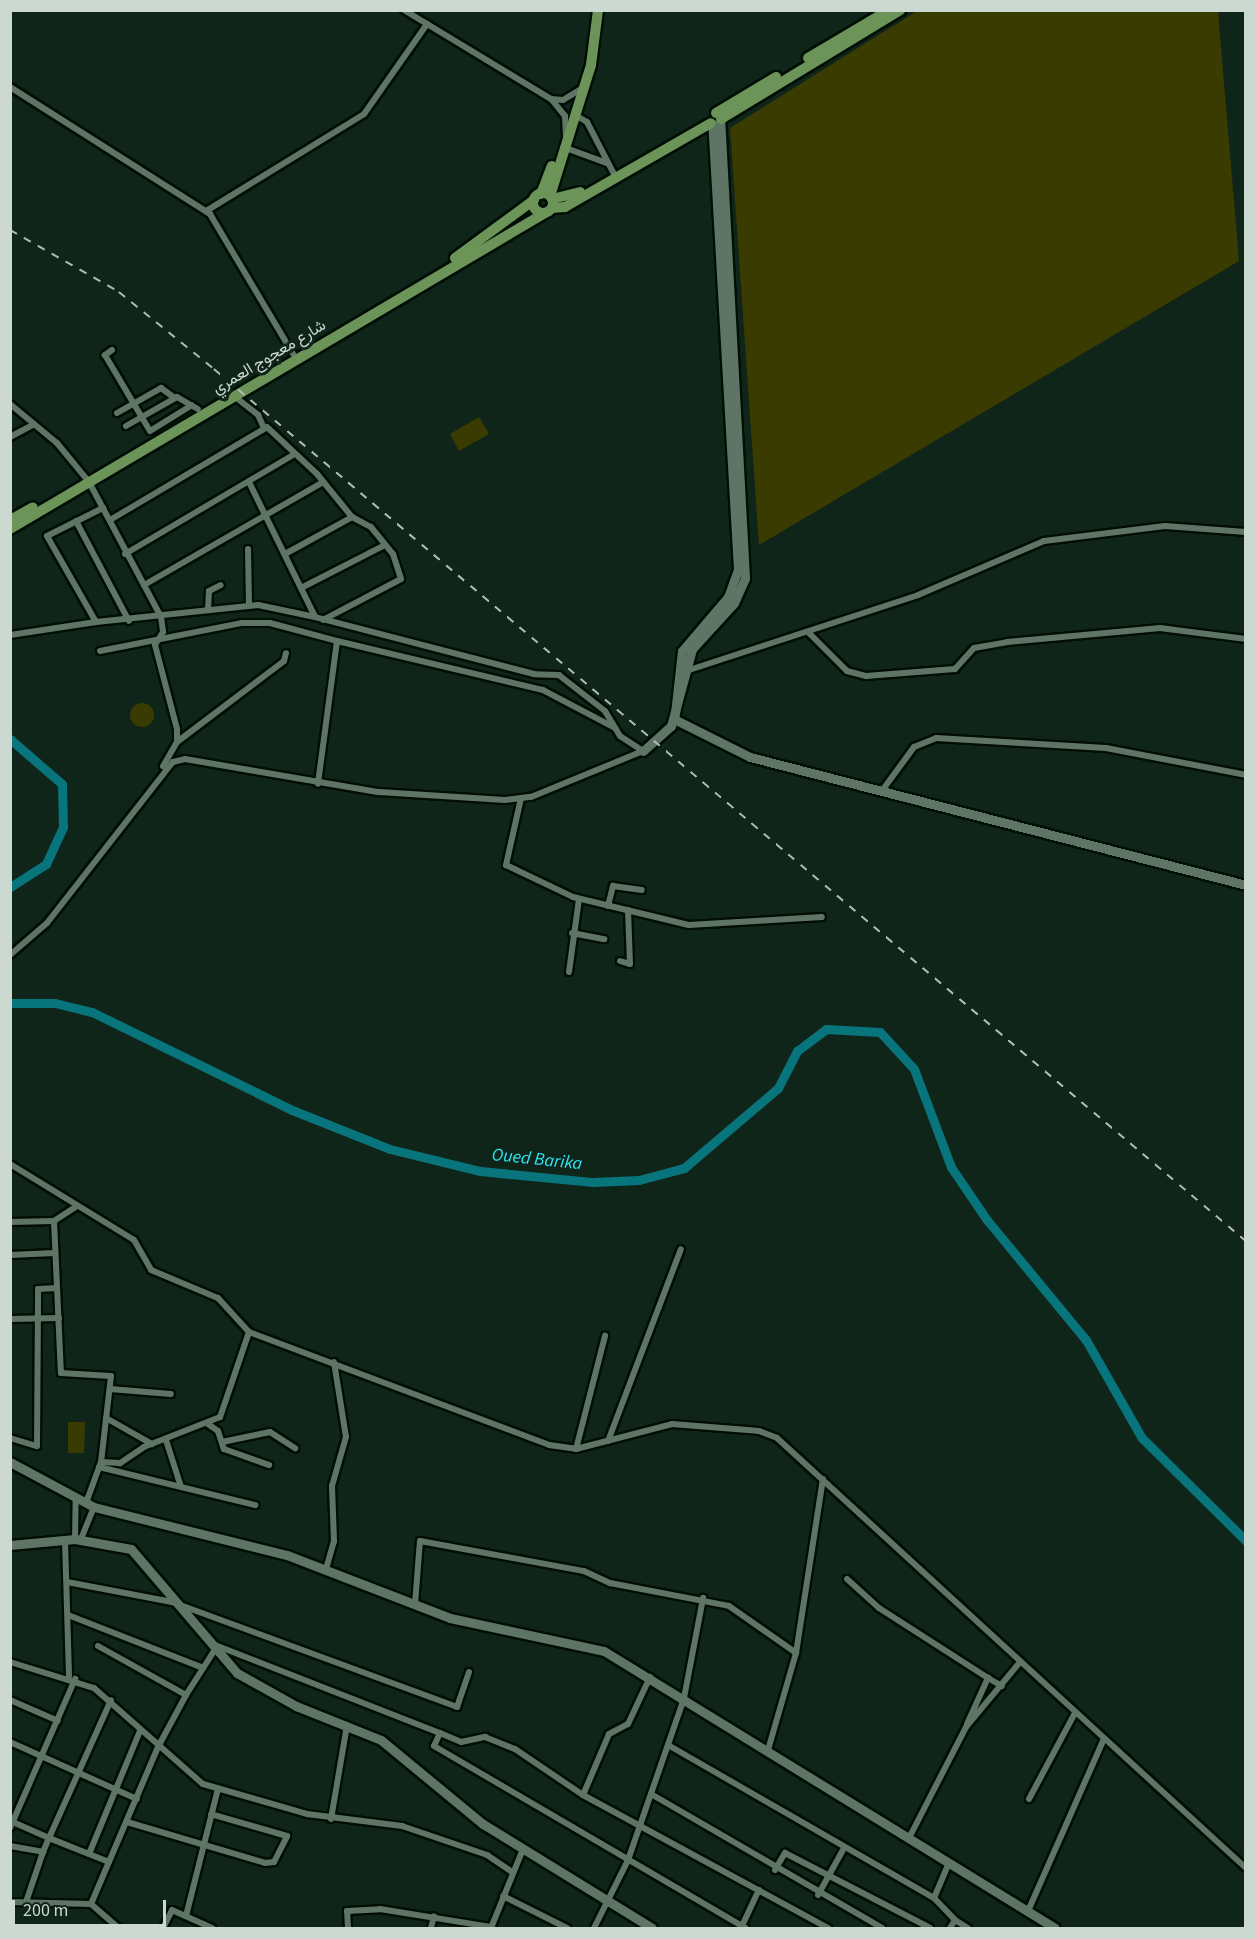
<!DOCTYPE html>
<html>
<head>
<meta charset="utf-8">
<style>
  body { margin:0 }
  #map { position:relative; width:1256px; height:1939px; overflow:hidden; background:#102519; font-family:"Source Sans 3",Vazirmatn,sans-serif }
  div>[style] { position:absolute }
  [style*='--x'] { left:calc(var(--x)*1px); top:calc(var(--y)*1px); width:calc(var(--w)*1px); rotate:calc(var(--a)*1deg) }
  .green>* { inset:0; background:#3a3b00 }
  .round { border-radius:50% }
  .river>* { height:9px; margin:-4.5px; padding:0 4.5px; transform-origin:4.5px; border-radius:4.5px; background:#08747c }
  .roads { filter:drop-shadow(2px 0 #000e05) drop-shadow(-2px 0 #000e05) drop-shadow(0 2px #000e05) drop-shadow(0 -2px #000e05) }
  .street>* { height:6px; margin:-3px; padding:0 3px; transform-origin:3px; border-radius:3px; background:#5e7566 }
  .secondary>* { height:9px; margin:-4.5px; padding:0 4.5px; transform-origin:4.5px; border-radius:4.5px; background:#5e7566 }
  .primary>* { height:10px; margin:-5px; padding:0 5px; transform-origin:5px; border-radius:5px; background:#6c9459 }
  .primary>.ring { margin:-5px; padding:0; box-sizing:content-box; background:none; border:10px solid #6c9459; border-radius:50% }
  .rail>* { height:1.5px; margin-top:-0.75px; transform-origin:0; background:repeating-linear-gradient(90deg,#afbdb4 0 8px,transparent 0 16px) }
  span { translate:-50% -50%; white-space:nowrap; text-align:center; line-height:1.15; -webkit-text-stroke:6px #102519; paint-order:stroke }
  .street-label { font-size:16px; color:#ccd9d0 }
  .water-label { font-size:18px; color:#2ee5f3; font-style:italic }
  .frame { position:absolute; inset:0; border:12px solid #ccd9d0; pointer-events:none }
  .scale { position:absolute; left:12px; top:1900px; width:154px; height:27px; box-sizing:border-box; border:3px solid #ccd9d0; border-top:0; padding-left:8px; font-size:18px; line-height:21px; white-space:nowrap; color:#ccd9d0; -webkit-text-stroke:4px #102519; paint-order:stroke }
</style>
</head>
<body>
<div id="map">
  <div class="green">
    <i style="clip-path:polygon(917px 11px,1218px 11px,1239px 261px,759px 545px,730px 128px)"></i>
    <i style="clip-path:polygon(479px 417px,489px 434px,459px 451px,450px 434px)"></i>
    <i class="round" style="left:130px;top:703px;width:24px;height:24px"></i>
    <i style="clip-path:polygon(68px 1422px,85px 1422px,84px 1453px,68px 1453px)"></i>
  </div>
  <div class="river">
    <i style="--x:10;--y:739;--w:69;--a:40.9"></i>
    <i style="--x:62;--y:784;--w:43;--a:88.7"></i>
    <i style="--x:63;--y:827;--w:41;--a:114.7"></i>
    <i style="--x:46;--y:864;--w:43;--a:147.4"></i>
    <i style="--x:10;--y:1003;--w:45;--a:0"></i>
    <i style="--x:55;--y:1003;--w:38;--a:14"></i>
    <i style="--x:92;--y:1012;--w:223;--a:26.1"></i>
    <i style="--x:292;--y:1110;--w:105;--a:21.7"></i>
    <i style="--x:390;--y:1149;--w:93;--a:13.7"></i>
    <i style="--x:480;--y:1171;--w:114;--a:5.6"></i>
    <i style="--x:593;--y:1182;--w:46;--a:-2.5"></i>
    <i style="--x:639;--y:1180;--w:47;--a:-14.9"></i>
    <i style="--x:684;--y:1168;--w:123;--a:-40.4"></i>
    <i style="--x:778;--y:1088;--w:42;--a:-62.8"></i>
    <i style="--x:797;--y:1051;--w:36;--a:-37"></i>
    <i style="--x:826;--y:1029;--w:54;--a:3.2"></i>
    <i style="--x:880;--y:1032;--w:50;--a:47.4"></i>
    <i style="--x:914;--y:1069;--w:105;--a:69.3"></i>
    <i style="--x:951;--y:1167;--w:64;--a:55.8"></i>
    <i style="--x:987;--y:1220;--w:156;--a:50.5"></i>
    <i style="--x:1086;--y:1340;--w:113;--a:60.3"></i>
    <i style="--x:1142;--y:1438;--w:146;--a:44.7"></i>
  </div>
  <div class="roads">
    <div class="street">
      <i style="--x:404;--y:10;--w:172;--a:31.2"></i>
      <i style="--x:10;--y:87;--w:237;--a:32.4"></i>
      <i style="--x:210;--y:214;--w:163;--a:59.3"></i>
      <i style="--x:575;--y:115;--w:14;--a:30"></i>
      <i style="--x:587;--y:122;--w:63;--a:62.6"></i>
      <i style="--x:566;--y:136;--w:20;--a:-93"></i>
      <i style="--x:565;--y:116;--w:22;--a:-129"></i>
      <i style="--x:551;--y:99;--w:12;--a:5"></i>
      <i style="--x:563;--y:100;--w:23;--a:-31"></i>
      <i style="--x:563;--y:147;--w:47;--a:20"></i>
      <i style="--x:206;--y:211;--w:185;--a:-31.5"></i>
      <i style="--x:364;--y:114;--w:110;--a:-55"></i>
      <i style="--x:112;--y:350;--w:9;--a:144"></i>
      <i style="--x:105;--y:355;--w:88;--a:59.4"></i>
      <i style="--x:150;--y:431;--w:49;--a:-31.8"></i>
      <i style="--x:234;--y:396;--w:31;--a:38"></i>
      <i style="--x:258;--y:415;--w:14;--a:65"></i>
      <i style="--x:10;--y:404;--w:61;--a:39.7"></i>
      <i style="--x:57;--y:443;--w:50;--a:50.6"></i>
      <i style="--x:89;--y:482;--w:153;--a:61.9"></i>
      <i style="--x:161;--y:617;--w:15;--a:82"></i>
      <i style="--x:163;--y:632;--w:15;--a:122"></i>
      <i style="--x:155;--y:645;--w:87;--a:75.3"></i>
      <i style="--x:177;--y:729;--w:13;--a:90"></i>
      <i style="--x:177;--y:742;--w:28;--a:120"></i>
      <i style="--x:117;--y:413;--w:51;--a:-29.6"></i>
      <i style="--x:161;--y:388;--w:17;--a:36"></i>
      <i style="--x:126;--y:426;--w:59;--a:-29.6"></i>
      <i style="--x:177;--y:397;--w:24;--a:30"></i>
      <i style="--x:10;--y:437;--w:27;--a:-28"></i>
      <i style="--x:249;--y:482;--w:150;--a:63.9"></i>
      <i style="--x:110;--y:520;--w:182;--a:-30.6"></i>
      <i style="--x:267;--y:427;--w:69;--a:43.2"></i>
      <i style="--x:317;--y:474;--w:55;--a:50.9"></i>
      <i style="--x:352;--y:517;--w:21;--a:28"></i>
      <i style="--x:371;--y:527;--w:35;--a:51"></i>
      <i style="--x:393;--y:554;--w:26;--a:72"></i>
      <i style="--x:401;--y:579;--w:88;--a:152.3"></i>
      <i style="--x:76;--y:521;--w:113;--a:62.1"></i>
      <i style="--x:248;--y:549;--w:56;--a:89"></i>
      <i style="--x:125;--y:554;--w:195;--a:-30.5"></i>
      <i style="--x:285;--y:554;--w:77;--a:-28.9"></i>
      <i style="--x:144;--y:585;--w:207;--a:-29.9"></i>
      <i style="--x:301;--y:588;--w:94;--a:-27.1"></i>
      <i style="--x:208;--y:610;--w:19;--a:-87"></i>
      <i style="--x:209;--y:591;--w:13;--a:-27"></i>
      <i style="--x:808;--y:632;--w:55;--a:45"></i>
      <i style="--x:847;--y:671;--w:20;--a:15"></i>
      <i style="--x:866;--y:676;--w:89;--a:-4.5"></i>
      <i style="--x:955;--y:669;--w:28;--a:-48"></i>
      <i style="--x:974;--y:648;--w:34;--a:-10"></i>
      <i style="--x:1007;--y:642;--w:154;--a:-5.2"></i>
      <i style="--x:1160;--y:628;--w:87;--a:7.3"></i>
      <i style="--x:10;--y:635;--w:87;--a:-8.6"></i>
      <i style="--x:337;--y:641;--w:212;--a:13.4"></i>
      <i style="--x:543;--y:690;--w:81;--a:27.8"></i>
      <i style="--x:100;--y:651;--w:145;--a:-11.2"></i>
      <i style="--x:242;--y:623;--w:28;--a:0"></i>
      <i style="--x:270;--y:623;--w:69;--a:15"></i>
      <i style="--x:337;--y:641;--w:144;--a:97.6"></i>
      <i style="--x:683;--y:672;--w:247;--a:-18.1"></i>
      <i style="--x:918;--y:595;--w:137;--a:-23.2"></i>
      <i style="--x:1044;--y:541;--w:122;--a:-7.1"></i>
      <i style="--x:1165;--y:526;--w:81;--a:4.2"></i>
      <i style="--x:177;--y:742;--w:134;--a:-37.1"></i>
      <i style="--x:284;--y:661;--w:8;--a:-76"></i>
      <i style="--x:881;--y:792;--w:56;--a:-53.7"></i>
      <i style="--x:914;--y:747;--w:24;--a:-22"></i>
      <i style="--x:936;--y:738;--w:170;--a:3.4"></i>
      <i style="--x:1106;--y:748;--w:143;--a:10.9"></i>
      <i style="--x:521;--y:798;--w:69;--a:102.6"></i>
      <i style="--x:506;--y:865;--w:74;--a:25.5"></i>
      <i style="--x:573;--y:897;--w:119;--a:13.6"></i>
      <i style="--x:689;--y:925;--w:133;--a:-3.4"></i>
      <i style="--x:608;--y:906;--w:21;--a:-76"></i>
      <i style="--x:613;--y:886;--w:29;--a:8"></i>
      <i style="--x:572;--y:933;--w:33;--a:11"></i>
      <i style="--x:10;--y:955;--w:49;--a:-40.9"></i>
      <i style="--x:47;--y:923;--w:204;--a:-52"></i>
      <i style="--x:173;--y:762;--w:12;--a:-14"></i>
      <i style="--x:185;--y:759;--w:197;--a:9.7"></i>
      <i style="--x:379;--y:792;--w:126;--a:3.6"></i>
      <i style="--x:505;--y:800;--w:26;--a:-7"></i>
      <i style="--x:531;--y:797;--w:121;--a:-22.3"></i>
      <i style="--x:643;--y:751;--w:27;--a:-147"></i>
      <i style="--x:620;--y:736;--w:29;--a:-121"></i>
      <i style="--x:605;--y:711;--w:58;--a:-142"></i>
      <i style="--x:559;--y:675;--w:25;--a:-178"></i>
      <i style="--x:534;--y:674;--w:226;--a:-165.4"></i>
      <i style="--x:315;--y:617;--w:58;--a:-168.1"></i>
      <i style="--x:258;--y:605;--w:163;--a:174"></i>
      <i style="--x:96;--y:622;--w:99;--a:-119.7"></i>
      <i style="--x:47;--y:536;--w:63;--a:-26.6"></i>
      <i style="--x:620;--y:961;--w:10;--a:17"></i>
      <i style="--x:630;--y:964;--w:54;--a:-92.1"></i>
      <i style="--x:569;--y:972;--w:74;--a:-82.2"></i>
      <i style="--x:10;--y:1164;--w:145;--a:31.5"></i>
      <i style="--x:134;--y:1240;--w:34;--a:60"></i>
      <i style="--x:151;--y:1270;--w:73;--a:22.7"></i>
      <i style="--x:218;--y:1298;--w:46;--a:47.6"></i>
      <i style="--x:249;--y:1332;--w:90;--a:108.8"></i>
      <i style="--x:220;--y:1417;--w:82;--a:158.5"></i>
      <i style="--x:144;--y:1447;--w:29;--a:146"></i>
      <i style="--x:120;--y:1463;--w:19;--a:-177"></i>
      <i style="--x:101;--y:1462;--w:44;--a:110.1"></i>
      <i style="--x:54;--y:1221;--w:152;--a:87.4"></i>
      <i style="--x:61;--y:1373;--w:50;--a:3.4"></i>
      <i style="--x:111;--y:1376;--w:87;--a:96.6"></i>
      <i style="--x:10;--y:1222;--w:44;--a:-1.3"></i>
      <i style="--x:54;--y:1221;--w:27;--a:-33"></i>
      <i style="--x:10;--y:1255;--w:45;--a:-2.5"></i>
      <i style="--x:10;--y:1319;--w:49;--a:-1.2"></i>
      <i style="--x:249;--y:1332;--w:321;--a:20.6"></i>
      <i style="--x:549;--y:1445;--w:27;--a:8"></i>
      <i style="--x:576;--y:1449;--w:99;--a:-14.6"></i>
      <i style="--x:672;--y:1424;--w:87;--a:4.6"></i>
      <i style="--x:759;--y:1431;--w:19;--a:21"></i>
      <i style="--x:777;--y:1438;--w:636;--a:42.52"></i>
      <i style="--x:110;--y:1389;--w:61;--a:4.7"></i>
      <i style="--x:106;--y:1418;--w:53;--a:29.5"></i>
      <i style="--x:208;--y:1424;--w:12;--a:35"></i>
      <i style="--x:218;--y:1431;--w:19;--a:72"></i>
      <i style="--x:224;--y:1449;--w:48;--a:19.6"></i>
      <i style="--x:10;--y:1438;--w:28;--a:17"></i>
      <i style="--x:37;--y:1446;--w:157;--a:-89.6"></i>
      <i style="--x:38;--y:1289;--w:19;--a:-3"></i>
      <i style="--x:166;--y:1440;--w:49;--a:72.3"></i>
      <i style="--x:608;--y:1441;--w:205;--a:-69.2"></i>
      <i style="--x:222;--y:1442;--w:49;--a:-11.8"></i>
      <i style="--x:270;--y:1432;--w:30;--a:33"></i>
      <i style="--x:576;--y:1449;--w:117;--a:-75.6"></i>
      <i style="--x:99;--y:1467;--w:161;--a:13.7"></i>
      <i style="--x:75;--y:1539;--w:39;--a:-89"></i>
      <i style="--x:81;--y:1539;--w:35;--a:-68"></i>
      <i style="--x:65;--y:1541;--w:135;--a:88.3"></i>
      <i style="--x:326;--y:1569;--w:29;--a:-74"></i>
      <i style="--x:334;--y:1541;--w:55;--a:-92.1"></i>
      <i style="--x:332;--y:1486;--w:51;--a:-74.1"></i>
      <i style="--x:346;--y:1437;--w:76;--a:-99.1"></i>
      <i style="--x:847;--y:1579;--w:43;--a:42.2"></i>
      <i style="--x:879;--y:1608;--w:130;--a:32.7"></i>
      <i style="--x:67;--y:1582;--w:107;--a:10.8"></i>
      <i style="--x:172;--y:1602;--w:304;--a:20.2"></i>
      <i style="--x:457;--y:1707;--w:37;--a:-71"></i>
      <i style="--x:415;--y:1604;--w:63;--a:-85.5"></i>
      <i style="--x:420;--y:1541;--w:167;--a:10.4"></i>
      <i style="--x:584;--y:1571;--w:29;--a:25"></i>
      <i style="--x:610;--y:1583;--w:121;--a:10.9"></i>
      <i style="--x:729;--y:1606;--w:82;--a:35"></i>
      <i style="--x:68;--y:1615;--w:145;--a:21.4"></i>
      <i style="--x:215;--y:1645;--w:242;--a:21.4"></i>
      <i style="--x:440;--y:1733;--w:14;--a:115"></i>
      <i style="--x:434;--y:1746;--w:361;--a:30.3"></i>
      <i style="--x:98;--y:1646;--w:101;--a:29.1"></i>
      <i style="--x:186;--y:1695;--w:52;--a:-57.5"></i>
      <i style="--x:10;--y:1662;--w:88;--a:17.2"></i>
      <i style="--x:94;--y:1688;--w:145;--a:41.4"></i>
      <i style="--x:203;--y:1784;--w:108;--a:16.1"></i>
      <i style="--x:307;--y:1814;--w:96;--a:7.2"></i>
      <i style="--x:402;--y:1826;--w:90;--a:18.8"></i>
      <i style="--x:487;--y:1855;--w:29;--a:34"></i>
      <i style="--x:10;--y:1700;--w:52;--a:23.6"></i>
      <i style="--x:967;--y:1724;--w:51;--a:-65.5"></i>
      <i style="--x:988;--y:1678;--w:16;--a:30"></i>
      <i style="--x:440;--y:1733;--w:23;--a:23"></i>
      <i style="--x:461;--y:1742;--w:25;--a:-12"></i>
      <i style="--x:485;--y:1737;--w:32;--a:22"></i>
      <i style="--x:515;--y:1749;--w:82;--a:34.1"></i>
      <i style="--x:583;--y:1795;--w:279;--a:28.5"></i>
      <i style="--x:10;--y:1742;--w:139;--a:24.2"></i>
      <i style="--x:668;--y:1745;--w:307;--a:29.9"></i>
      <i style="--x:934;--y:1898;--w:30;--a:46"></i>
      <i style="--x:768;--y:1750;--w:101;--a:-73.9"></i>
      <i style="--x:796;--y:1653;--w:176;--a:-81.2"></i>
      <i style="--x:651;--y:1794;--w:267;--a:30.1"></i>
      <i style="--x:583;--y:1795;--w:66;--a:-66.9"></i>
      <i style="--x:609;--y:1734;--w:21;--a:-28"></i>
      <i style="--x:628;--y:1724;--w:52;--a:-64.9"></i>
      <i style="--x:1029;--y:1799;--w:98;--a:-61.9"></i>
      <i style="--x:331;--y:1819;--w:95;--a:-80.3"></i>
      <i style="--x:127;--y:1822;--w:144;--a:16.5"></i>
      <i style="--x:265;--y:1863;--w:9;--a:-6"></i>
      <i style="--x:274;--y:1862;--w:29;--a:-63"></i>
      <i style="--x:287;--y:1836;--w:79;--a:-163.9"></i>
      <i style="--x:10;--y:1828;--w:163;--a:-66.4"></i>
      <i style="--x:909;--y:1838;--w:125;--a:-62.8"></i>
      <i style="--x:966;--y:1727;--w:85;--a:-50.3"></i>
      <i style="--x:10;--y:1846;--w:34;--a:10"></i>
      <i style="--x:43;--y:1852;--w:15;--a:-67"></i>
      <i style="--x:49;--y:1838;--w:39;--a:-156"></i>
      <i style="--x:89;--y:1854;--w:133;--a:-67.5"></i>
      <i style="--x:109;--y:1862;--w:65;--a:-158.2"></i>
      <i style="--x:49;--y:1838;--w:151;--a:-65.8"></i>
      <i style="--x:775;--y:1870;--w:20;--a:-60"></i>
      <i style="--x:785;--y:1853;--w:163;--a:27.3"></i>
      <i style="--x:818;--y:1895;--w:54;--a:-61"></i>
      <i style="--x:503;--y:1896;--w:72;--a:26.6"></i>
      <i style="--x:934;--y:1898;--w:38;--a:-67"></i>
      <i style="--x:10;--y:1902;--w:81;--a:1.4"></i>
      <i style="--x:91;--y:1904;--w:37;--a:41"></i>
      <i style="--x:26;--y:1902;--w:53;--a:-71.2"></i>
      <i style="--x:91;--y:1904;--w:171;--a:-66.9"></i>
      <i style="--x:158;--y:1747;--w:59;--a:-61.7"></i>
      <i style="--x:1028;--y:1911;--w:188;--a:-66.2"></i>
      <i style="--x:186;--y:1916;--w:131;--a:-75.9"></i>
      <i style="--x:742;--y:1926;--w:40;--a:-65"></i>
      <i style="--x:163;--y:1928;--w:20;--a:-63"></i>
      <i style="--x:172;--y:1910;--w:44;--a:24.2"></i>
      <i style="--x:348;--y:1928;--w:17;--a:-93"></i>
      <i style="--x:347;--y:1911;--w:33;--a:-3"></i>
      <i style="--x:380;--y:1909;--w:112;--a:9.2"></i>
      <i style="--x:431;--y:1928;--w:12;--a:-76"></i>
      <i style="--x:491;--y:1928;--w:85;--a:-67.9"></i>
      <i style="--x:594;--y:1928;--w:76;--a:-63.4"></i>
      <i style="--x:628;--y:1860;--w:171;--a:-70.9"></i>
      <i style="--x:684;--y:1698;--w:102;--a:-79.2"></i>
      <i style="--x:950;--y:1928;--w:9;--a:-58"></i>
      <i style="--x:955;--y:1920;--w:15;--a:32"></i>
    </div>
    <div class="secondary">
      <i style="--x:675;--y:714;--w:63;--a:-83.7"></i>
      <i style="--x:682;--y:651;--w:71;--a:-49.6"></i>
      <i style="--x:728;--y:597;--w:30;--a:-70"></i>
      <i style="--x:738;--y:569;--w:446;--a:-93.3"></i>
      <i style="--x:674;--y:719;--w:85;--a:26.6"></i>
      <i style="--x:750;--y:757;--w:512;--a:14.47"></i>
      <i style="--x:643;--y:751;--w:38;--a:-42"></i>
      <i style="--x:671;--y:726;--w:80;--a:-74.7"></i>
      <i style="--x:692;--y:649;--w:62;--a:-47.6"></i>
      <i style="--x:734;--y:603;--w:27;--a:-66"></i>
      <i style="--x:745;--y:578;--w:458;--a:-93.1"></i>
      <i style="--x:10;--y:1462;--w:95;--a:28.2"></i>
      <i style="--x:94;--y:1507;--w:199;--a:14"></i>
      <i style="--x:287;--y:1555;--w:175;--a:21.1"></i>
      <i style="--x:450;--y:1618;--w:157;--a:12.1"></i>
      <i style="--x:604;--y:1651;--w:529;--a:31.56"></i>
      <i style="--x:10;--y:1545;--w:65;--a:-5.3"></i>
      <i style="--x:75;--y:1539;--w:57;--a:10.1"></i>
      <i style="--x:131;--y:1549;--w:163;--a:49.5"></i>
      <i style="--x:237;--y:1673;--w:68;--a:29.2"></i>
      <i style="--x:296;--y:1706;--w:92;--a:21.8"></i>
      <i style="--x:381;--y:1740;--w:132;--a:39.5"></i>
      <i style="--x:483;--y:1824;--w:198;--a:31.6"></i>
    </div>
    <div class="primary">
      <i style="--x:808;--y:58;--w:92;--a:-30.7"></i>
      <i style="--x:716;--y:113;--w:70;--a:-31"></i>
      <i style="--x:721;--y:119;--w:210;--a:-31.3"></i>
      <i class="ring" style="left:533px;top:193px;width:10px;height:10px"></i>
      <i style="--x:541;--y:194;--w:30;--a:-69"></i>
      <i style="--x:550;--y:196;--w:137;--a:-72.6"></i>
      <i style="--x:591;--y:65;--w:55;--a:-82.7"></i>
      <i style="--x:552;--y:199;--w:29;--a:-14"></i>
      <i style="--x:552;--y:208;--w:13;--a:-4"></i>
      <i style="--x:565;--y:207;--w:168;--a:-29.9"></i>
      <i style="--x:455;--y:258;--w:98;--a:-36.3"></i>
      <i style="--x:10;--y:520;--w:26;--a:-29"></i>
      <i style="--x:10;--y:529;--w:621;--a:-30.57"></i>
    </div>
  </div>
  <div class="rail">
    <i style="--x:10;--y:230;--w:125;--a:29.6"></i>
    <i style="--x:119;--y:292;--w:122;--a:39"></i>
    <i style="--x:214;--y:369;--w:1351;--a:40.2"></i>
  </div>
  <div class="street-label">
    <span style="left:269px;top:357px;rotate:-31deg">شارع معجوج العمري</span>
  </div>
  <div class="water-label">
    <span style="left:537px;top:1160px;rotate:6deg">Oued Barika</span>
  </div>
  <div class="frame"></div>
  <div class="scale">200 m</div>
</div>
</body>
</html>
